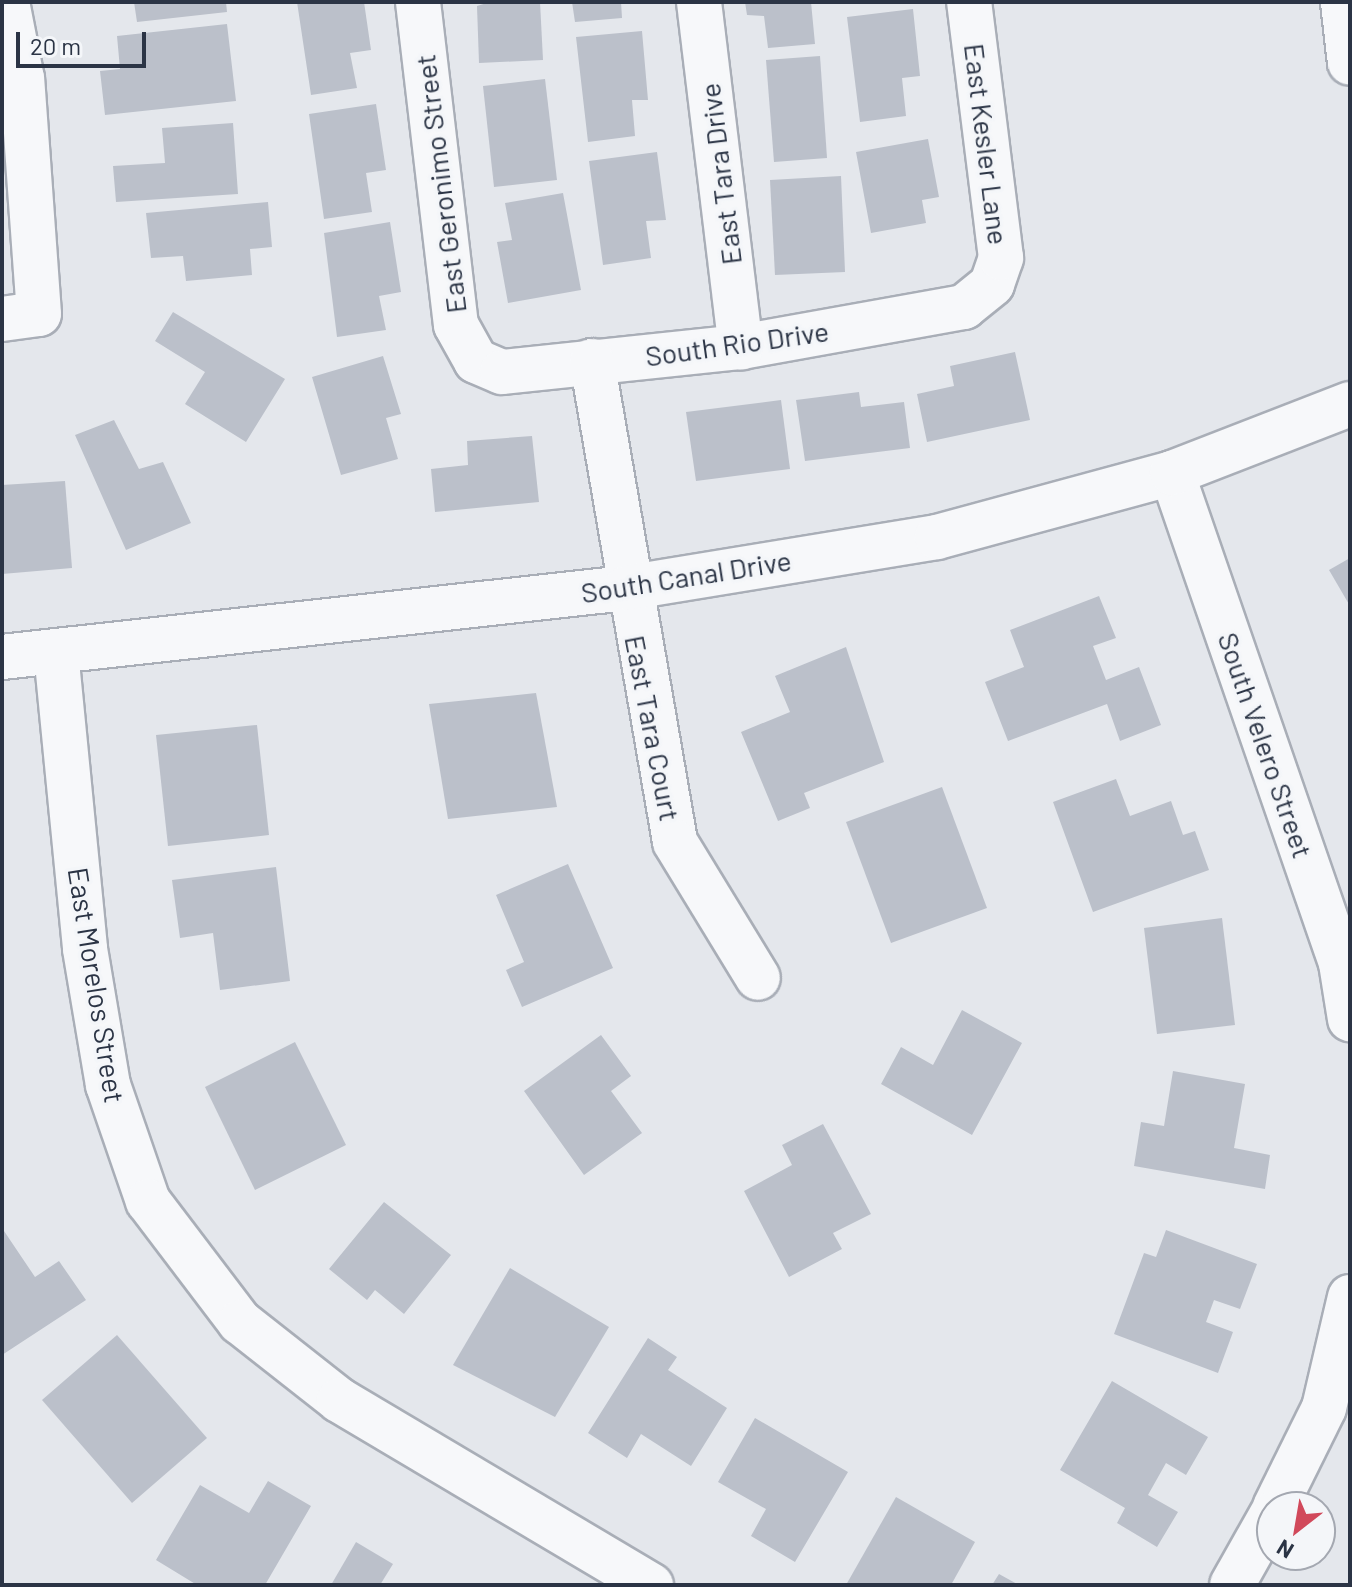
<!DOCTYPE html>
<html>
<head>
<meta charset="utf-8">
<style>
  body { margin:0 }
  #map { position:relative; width:1352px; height:1587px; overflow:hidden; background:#e4e7ec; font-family:Barlow,sans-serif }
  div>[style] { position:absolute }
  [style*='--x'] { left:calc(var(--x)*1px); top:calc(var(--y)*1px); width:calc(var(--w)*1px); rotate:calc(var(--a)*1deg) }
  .building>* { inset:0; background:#bbc0ca }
  .roads { filter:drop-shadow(2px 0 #a9aeb7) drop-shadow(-2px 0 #a9aeb7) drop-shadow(0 2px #a9aeb7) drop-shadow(0 -2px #a9aeb7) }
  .minor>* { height:44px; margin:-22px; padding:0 22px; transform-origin:22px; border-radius:22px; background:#f7f8fa }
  span { translate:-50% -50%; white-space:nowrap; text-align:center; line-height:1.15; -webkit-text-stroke:7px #f4f6f9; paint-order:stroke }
  .street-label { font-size:28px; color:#2b3445 }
  .frame { position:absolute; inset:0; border:4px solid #2b3445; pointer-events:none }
  .north { position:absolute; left:1256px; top:1491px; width:80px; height:80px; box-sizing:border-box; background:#f4f6f9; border:2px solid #a4a8b1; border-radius:50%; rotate:211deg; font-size:22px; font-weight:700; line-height:32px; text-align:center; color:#2b3445 }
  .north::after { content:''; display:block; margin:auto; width:28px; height:36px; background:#d1495b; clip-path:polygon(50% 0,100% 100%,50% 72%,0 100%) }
  .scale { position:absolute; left:16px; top:32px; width:130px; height:36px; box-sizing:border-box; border:4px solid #2b3445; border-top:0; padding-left:10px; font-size:24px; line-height:28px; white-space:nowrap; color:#2b3445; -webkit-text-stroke:6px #f4f6f9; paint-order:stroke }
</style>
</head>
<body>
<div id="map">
  <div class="building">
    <i style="clip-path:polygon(134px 2px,226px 2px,227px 12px,137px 22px)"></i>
    <i style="clip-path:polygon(297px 2px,364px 2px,371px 50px,350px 53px,357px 88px,311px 95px)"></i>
    <i style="clip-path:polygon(490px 2px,540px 2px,543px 60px,479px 63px,477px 6px)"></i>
    <i style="clip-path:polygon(572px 2px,621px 2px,622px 18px,575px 22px)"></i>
    <i style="clip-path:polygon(745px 2px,811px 2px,815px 44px,768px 48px,764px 16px,747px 15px)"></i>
    <i style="clip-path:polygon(913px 9px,920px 76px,902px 78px,906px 116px,860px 122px,847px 17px)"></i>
    <i style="clip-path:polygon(227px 24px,236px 101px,105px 115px,100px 71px,120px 69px,117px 36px)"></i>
    <i style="clip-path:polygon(642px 31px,648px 100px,632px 100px,635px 136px,588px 142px,576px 37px)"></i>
    <i style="clip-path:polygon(820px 56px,827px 158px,774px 162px,766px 60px)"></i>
    <i style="clip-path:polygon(545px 79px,557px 180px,494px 187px,483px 86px)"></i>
    <i style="clip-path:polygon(376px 104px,386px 170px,366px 173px,372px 212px,324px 219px,309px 114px)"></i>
    <i style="clip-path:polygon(233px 123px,238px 194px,116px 202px,113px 166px,165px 163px,162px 128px)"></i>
    <i style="clip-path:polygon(928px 139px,939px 197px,922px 200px,926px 223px,871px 233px,856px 152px)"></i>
    <i style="clip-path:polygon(657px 152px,666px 220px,646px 221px,651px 258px,603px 265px,589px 161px)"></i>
    <i style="clip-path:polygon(841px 176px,845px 272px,775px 275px,770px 180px)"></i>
    <i style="clip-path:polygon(563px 193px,581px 290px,508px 303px,497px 242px,512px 240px,505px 203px)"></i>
    <i style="clip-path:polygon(268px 202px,272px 247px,250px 249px,252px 275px,186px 281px,183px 256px,151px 258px,146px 213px)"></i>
    <i style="clip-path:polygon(390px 222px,401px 292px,379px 296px,386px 330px,337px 337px,324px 233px)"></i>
    <i style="clip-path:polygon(173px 312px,285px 379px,246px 442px,185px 404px,205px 372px,155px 341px)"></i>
    <i style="clip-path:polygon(1015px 352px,1030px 420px,927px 442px,917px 394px,954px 386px,950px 366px)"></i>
    <i style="clip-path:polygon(383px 356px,401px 414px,386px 418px,398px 459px,341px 475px,312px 377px)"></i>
    <i style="clip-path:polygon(859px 392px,861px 407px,904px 402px,910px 448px,805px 461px,796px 400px)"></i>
    <i style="clip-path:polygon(781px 400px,790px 469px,696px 481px,686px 412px)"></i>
    <i style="clip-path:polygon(114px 420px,139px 469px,163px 462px,191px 523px,126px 550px,75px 435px)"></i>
    <i style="clip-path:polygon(532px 436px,539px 502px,435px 512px,431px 469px,468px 465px,467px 441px)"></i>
    <i style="clip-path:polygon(65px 481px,72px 568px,2px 574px,2px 485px)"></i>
    <i style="clip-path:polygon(1350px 558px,1350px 606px,1329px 570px)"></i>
    <i style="clip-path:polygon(1099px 596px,1116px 638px,1093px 646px,1106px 680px,1139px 667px,1161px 725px,1120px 741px,1107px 704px,1008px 741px,985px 682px,1024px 667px,1010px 630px)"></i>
    <i style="clip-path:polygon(846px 647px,884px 762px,804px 793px,810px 808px,778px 821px,741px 732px,790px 712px,775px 676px)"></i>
    <i style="clip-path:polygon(536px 693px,557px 807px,448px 819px,429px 704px)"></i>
    <i style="clip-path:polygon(257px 725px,269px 835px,168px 846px,156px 735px)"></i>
    <i style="clip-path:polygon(1116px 779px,1130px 816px,1171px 801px,1183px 835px,1195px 831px,1209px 870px,1093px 912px,1053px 802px)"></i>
    <i style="clip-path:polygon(942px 787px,987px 908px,891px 943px,846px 822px)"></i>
    <i style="clip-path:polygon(568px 864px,613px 968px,522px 1007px,506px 970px,524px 962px,496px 895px)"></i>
    <i style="clip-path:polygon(276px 867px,290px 981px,220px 990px,213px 933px,180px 938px,172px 880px)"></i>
    <i style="clip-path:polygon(1222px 918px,1235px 1025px,1157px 1034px,1144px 928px)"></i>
    <i style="clip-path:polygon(962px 1010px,1022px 1043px,972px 1135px,881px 1084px,901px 1047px,933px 1065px)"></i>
    <i style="clip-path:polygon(601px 1035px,631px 1076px,611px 1091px,642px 1133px,584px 1175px,524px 1091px)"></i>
    <i style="clip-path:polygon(295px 1042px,346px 1145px,255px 1190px,205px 1087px)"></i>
    <i style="clip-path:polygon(1173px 1071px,1245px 1084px,1234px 1148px,1270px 1155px,1265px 1189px,1134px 1166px,1141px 1122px,1164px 1126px)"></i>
    <i style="clip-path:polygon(823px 1124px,871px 1214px,833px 1233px,842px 1249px,789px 1277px,744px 1191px,792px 1165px,782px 1145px)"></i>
    <i style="clip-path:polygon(384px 1202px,451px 1255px,404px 1314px,375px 1290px,367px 1300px,329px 1269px)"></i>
    <i style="clip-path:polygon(2px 1228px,35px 1277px,59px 1261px,86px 1300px,2px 1355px)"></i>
    <i style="clip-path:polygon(1166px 1230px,1257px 1264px,1240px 1309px,1214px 1300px,1206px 1322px,1233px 1332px,1218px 1373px,1114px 1334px,1144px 1253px,1156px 1257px)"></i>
    <i style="clip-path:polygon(510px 1268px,609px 1327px,555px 1417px,453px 1365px)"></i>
    <i style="clip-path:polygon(117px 1335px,207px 1438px,132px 1503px,42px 1400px)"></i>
    <i style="clip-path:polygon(648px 1338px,677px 1357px,668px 1370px,727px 1408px,691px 1466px,641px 1434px,627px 1458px,588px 1433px)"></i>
    <i style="clip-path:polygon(1112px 1381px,1208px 1437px,1186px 1475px,1166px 1463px,1148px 1495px,1178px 1512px,1157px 1547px,1117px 1523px,1125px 1508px,1060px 1470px)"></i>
    <i style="clip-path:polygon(755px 1418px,848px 1472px,795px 1562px,751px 1536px,766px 1509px,718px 1482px)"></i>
    <i style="clip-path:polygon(268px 1481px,311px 1506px,265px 1585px,197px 1585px,156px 1560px,200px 1485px,249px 1513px)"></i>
    <i style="clip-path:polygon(896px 1497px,975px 1542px,951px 1585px,846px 1585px)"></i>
    <i style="clip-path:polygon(356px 1542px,393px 1564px,380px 1585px,331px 1585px)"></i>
    <i style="clip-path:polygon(999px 1574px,1019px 1585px,992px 1585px)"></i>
  </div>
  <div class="roads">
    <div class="minor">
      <i style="--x:418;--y:2;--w:325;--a:83.3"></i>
      <i style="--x:456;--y:325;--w:41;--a:60.9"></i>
      <i style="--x:476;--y:361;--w:28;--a:23"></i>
      <i style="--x:502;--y:372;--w:240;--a:-6"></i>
      <i style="--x:741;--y:347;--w:227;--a:-10.2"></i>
      <i style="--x:964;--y:307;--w:36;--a:-39"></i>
      <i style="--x:992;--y:284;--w:28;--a:-71"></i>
      <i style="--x:1001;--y:258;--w:258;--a:-97.1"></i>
      <i style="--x:699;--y:2;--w:348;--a:83.1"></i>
      <i style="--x:1343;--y:2;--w:61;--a:83.5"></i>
      <i style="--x:2;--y:319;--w:37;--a:-8"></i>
      <i style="--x:39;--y:314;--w:236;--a:-94.1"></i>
      <i style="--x:22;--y:79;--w:78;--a:-101"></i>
      <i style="--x:592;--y:361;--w:488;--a:80.2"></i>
      <i style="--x:675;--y:842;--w:159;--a:58.6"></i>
      <i style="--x:1172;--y:473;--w:518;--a:70.97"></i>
      <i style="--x:1341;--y:963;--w:57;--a:80.9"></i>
      <i style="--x:56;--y:652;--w:298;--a:84.4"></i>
      <i style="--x:85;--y:949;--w:138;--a:80.4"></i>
      <i style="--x:108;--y:1085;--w:123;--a:71"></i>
      <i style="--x:148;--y:1201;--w:152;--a:52.8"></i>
      <i style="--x:240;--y:1322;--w:126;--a:38.2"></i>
      <i style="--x:339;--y:1400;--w:363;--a:30.7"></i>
      <i style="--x:2;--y:657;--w:628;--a:-6.31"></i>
      <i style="--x:626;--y:588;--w:315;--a:-9.3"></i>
      <i style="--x:937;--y:537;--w:244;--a:-15.2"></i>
      <i style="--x:1172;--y:473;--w:191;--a:-21.2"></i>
      <i style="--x:1275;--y:1507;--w:110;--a:-63.7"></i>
      <i style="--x:1324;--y:1408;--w:114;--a:-76.8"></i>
      <i style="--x:1232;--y:1585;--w:81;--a:-60.6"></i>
    </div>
  </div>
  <div class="street-label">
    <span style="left:987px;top:144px;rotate:83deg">East Kesler Lane</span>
    <span style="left:720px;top:174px;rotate:-97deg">East Tara Drive</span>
    <span style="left:440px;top:184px;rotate:-97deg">East Geronimo Street</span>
    <span style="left:737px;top:343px;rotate:-8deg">South Rio Drive</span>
    <span style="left:686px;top:576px;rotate:-9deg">South Canal Drive</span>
    <span style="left:653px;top:728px;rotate:79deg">East Tara Court</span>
    <span style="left:1266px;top:745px;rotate:71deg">South Velero Street</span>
    <span style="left:97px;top:985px;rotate:81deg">East Morelos Street</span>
  </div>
  <div class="frame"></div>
  <div class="north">N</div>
  <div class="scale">20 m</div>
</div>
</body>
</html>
